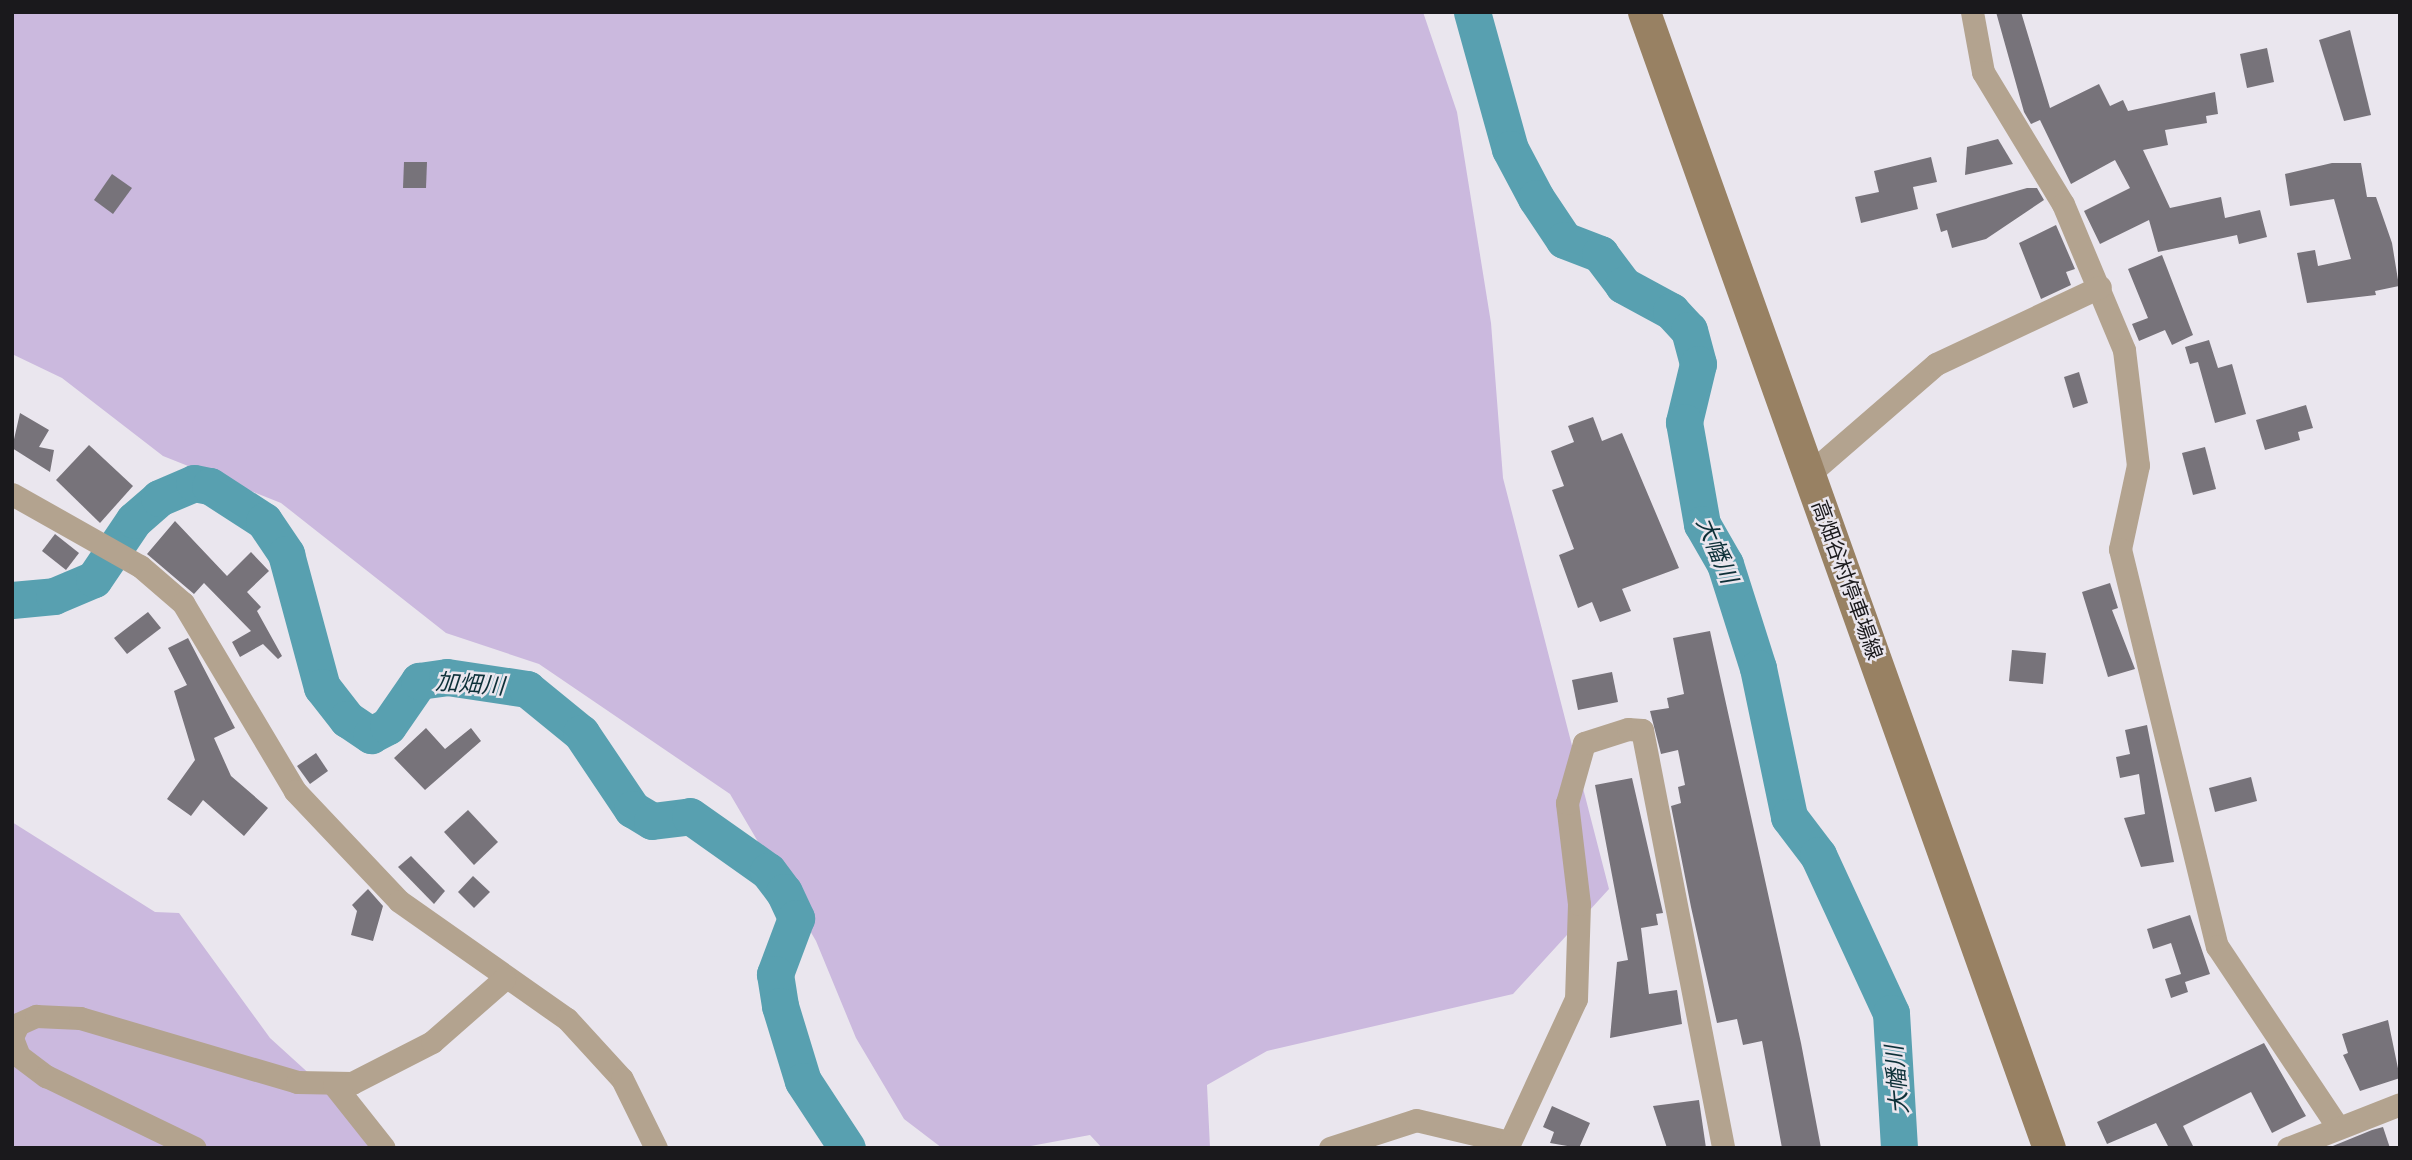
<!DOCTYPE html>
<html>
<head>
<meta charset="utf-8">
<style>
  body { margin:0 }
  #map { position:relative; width:2412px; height:1160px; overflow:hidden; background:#eae6ee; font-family:"Libre Baskerville","Noto Sans JP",serif }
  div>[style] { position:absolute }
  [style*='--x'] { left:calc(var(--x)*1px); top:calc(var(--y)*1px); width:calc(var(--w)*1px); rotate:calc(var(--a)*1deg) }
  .green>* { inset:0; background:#cbb9de }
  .river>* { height:37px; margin:-18.5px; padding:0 18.5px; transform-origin:18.5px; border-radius:18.5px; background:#58a0b0 }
  .building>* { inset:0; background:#77737a }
  .minor>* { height:23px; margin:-11.5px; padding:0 11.5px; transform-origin:11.5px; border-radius:11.5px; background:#b3a38f }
  .secondary>* { height:33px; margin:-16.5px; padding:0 16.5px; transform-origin:16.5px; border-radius:16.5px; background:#988163 }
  span { translate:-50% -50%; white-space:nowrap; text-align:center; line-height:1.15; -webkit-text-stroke:5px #eae6ee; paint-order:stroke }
  .street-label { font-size:21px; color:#1a191c }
  .water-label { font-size:23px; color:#0d3038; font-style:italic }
  .frame { position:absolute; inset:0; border:14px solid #1a191c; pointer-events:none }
</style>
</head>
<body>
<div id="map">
  <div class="green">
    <i style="clip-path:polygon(12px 12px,1423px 12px,1457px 112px,1491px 323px,1503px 478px,1609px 889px,1513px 994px,1267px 1051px,1207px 1085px,1210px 1148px,1102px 1148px,1090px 1135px,1020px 1148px,942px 1148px,904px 1119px,856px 1038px,816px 941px,730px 794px,539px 664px,446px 633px,281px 503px,163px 456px,62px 378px,12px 354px)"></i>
    <i style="clip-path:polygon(12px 822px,155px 912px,179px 913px,270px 1038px,391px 1148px,12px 1148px)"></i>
  </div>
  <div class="river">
    <i style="--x:1472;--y:12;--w:142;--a:74.5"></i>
    <i style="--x:1510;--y:149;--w:55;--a:62"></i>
    <i style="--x:1536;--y:198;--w:50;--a:56.3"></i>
    <i style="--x:1564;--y:240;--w:39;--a:21"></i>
    <i style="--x:1600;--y:254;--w:39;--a:53"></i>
    <i style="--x:1623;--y:285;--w:55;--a:28.4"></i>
    <i style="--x:1671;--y:311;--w:26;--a:47"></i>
    <i style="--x:1689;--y:330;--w:35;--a:75"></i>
    <i style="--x:1698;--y:364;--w:60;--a:103.6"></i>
    <i style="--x:1684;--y:422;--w:104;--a:80"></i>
    <i style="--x:1702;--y:524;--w:46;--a:60.1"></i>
    <i style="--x:1725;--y:564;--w:109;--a:72.4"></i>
    <i style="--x:1758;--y:668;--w:152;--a:78.2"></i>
    <i style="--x:1789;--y:817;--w:48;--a:52.7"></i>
    <i style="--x:1818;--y:855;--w:174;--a:65.2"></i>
    <i style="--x:1891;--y:1013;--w:135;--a:86.6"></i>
    <i style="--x:12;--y:600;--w:42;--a:-5.4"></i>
    <i style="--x:54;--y:596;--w:43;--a:-23"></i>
    <i style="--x:94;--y:579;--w:71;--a:-55.9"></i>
    <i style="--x:134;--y:520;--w:33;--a:-41"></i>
    <i style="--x:159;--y:498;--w:38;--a:-23"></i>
    <i style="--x:194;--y:483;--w:16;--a:11"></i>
    <i style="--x:210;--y:486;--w:64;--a:32.9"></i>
    <i style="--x:264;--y:521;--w:40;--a:56"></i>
    <i style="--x:286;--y:554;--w:138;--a:74.9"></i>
    <i style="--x:322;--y:687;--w:41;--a:52"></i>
    <i style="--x:347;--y:719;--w:29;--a:34"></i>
    <i style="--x:371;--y:735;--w:19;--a:-28"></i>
    <i style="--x:388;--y:726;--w:55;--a:-55.4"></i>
    <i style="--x:419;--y:681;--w:28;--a:-8"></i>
    <i style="--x:447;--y:677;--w:81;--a:8.5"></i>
    <i style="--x:527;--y:689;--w:70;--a:39.2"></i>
    <i style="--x:581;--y:733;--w:92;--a:56.1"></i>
    <i style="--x:632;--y:809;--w:23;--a:31"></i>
    <i style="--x:652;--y:821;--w:38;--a:-7"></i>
    <i style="--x:690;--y:816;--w:95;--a:35.2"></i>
    <i style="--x:768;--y:871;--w:26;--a:53"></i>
    <i style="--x:784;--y:892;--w:29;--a:65"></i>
    <i style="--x:796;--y:918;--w:60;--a:110.6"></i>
    <i style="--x:775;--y:974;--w:32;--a:81"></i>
    <i style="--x:780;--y:1006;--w:78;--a:73"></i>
    <i style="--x:803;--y:1081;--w:80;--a:56.7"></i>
  </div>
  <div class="building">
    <i style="clip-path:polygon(1996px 12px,2021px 12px,2050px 108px,2099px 84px,2110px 106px,2123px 100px,2128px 111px,2215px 92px,2218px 114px,2206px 116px,2207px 123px,2165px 130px,2168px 145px,2143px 150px,2170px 208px,2221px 197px,2225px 218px,2260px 210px,2267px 237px,2239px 244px,2237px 235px,2158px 252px,2149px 220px,2100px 244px,2084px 211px,2130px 188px,2115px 160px,2071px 184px,2040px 120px,2031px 124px,2024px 112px)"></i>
    <i style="clip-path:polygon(2350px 30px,2371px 115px,2344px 121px,2319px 40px)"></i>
    <i style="clip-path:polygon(2267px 48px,2274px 82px,2247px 88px,2240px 54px)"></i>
    <i style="clip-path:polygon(1998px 139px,2013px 164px,1965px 175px,1967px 147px)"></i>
    <i style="clip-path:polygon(1931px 157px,1937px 182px,1913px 187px,1918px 209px,1861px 223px,1855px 197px,1879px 192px,1874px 171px)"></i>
    <i style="clip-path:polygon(404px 162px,427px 162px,426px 188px,403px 188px)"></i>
    <i style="clip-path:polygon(2332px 163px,2361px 163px,2367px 197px,2376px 197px,2392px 243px,2399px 286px,2375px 291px,2376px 295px,2307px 303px,2297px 253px,2315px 250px,2318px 266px,2351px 259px,2334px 199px,2290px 206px,2285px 174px)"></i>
    <i style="clip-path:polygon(112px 174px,132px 188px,113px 214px,94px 200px)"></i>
    <i style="clip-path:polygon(2027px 188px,2037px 188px,2044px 200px,1986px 239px,1952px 248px,1947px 230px,1941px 232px,1936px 214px)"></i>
    <i style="clip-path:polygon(2056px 225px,2075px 269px,2066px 272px,2071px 285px,2041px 299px,2019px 243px)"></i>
    <i style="clip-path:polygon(2162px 255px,2193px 335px,2172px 345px,2165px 330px,2139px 341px,2132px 324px,2148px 318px,2128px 269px)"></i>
    <i style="clip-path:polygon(2209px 340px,2218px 368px,2232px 364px,2246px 414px,2215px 423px,2198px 362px,2190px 364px,2185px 347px)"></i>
    <i style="clip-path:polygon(2079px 372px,2088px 403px,2073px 408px,2064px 377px)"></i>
    <i style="clip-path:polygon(2306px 405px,2313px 428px,2298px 432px,2300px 440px,2265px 450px,2256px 420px)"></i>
    <i style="clip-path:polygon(20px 413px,49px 430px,39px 447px,54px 450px,50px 472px,12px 448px)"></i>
    <i style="clip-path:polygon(1593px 417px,1602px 441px,1622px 433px,1679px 568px,1622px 589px,1631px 611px,1600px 622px,1592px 602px,1578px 608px,1559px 555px,1574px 549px,1552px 490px,1564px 486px,1551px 451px,1574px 442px,1568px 426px)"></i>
    <i style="clip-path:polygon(89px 445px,133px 486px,100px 523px,56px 480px)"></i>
    <i style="clip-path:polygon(2205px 447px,2216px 489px,2193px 495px,2182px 453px)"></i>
    <i style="clip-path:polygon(175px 521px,227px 576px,251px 552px,269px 571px,247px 592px,261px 607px,257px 611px,282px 656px,278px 659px,263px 644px,240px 657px,232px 642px,251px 631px,204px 583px,194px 594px,147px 554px)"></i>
    <i style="clip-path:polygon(55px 534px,79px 553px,66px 570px,42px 551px)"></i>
    <i style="clip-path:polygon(2110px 583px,2118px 608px,2112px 610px,2135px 669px,2108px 677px,2082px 592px)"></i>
    <i style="clip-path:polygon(148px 612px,161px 628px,127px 654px,114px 638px)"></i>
    <i style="clip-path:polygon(1710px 631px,1801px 1043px,1821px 1148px,1782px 1148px,1762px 1041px,1743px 1045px,1737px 1019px,1717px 1023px,1691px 907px,1671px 806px,1681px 803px,1678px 787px,1685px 785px,1678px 750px,1661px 754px,1650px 711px,1669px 708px,1667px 698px,1684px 694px,1673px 638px)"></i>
    <i style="clip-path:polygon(188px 638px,235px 728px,214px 738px,231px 776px,268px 808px,244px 836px,203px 800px,191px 816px,167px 799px,195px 760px,174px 691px,187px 685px,168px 648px)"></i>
    <i style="clip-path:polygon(2012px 650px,2046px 653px,2043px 684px,2009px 681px)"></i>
    <i style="clip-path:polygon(1612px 672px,1618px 702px,1578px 710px,1572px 680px)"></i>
    <i style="clip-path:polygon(2147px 725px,2174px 862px,2141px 867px,2124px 818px,2145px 814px,2139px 774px,2120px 778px,2116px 757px,2130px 754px,2125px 730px)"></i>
    <i style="clip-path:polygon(426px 728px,445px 749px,471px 728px,481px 741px,425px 790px,394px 758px)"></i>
    <i style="clip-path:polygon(316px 753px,328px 771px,310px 784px,297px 766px)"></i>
    <i style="clip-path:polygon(2251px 777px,2257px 801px,2215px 812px,2209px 788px)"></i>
    <i style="clip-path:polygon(1632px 778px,1663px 913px,1656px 914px,1658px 925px,1641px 928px,1649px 994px,1677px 990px,1682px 1024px,1610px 1038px,1617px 962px,1628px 960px,1595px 785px)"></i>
    <i style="clip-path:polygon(468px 810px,498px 842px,474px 865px,444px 832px)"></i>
    <i style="clip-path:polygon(411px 856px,445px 891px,434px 904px,398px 867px)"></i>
    <i style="clip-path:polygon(473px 876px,490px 892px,474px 908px,458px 892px)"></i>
    <i style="clip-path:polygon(368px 889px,383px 906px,373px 941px,351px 935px,357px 911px,352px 905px)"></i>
    <i style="clip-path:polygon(2190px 915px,2210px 974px,2185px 982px,2188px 992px,2171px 998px,2165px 979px,2181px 974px,2171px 943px,2153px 949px,2147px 929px)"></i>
    <i style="clip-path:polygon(2388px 1020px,2400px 1078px,2360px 1091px,2343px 1055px,2348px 1053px,2342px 1034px)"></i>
    <i style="clip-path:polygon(2264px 1043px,2306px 1116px,2272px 1133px,2251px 1092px,2183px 1126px,2194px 1148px,2169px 1148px,2156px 1123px,2107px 1144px,2097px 1122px)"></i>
    <i style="clip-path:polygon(1699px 1100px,1706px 1148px,1667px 1148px,1653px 1106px)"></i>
    <i style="clip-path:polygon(1552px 1106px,1590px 1123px,1579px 1148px,1550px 1143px,1554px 1132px,1543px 1127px)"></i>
    <i style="clip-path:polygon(2383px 1127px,2390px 1148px,2328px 1148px,2372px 1130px)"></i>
  </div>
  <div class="minor">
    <i style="--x:1972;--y:12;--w:61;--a:79.6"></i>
    <i style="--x:1983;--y:72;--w:154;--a:58.8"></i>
    <i style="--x:2063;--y:204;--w:158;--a:67.3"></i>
    <i style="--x:2124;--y:350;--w:116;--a:83.1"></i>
    <i style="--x:2138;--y:465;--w:86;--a:102.1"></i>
    <i style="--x:2120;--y:549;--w:409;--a:76.3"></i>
    <i style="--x:2217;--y:946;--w:216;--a:56.3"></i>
    <i style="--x:1809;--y:474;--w:168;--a:-40.9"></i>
    <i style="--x:1936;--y:364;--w:181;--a:-25.2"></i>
    <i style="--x:12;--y:494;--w:147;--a:29.4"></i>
    <i style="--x:140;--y:566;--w:57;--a:40.7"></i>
    <i style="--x:183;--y:603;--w:219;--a:59.2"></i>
    <i style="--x:295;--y:791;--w:151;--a:46.6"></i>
    <i style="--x:399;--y:901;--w:205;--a:35.1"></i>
    <i style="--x:567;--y:1019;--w:81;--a:47.5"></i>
    <i style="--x:622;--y:1079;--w:77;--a:63.8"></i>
    <i style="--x:12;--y:1037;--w:14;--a:-65"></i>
    <i style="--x:18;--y:1024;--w:20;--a:-24"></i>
    <i style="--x:36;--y:1016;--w:44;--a:2.6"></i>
    <i style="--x:80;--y:1018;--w:226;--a:16.4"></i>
    <i style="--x:297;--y:1082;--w:55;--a:1"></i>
    <i style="--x:352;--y:1083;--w:90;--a:-27.1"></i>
    <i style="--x:432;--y:1042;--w:96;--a:-41.2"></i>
    <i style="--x:12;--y:1038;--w:19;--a:69"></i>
    <i style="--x:19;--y:1056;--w:34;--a:37"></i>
    <i style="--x:46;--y:1076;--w:165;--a:25.8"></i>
    <i style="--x:334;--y:1085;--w:80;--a:51.6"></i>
    <i style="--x:1330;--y:1148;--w:90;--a:-18"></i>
    <i style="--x:1416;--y:1120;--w:95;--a:13.4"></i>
    <i style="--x:1507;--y:1148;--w:164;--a:-65.2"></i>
    <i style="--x:1576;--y:999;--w:95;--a:-88.2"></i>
    <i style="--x:1579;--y:904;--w:102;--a:-96.8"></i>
    <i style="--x:1567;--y:803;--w:62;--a:-74.2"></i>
    <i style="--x:1584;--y:743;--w:46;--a:-17.7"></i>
    <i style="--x:1628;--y:729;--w:14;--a:4"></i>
    <i style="--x:1642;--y:730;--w:426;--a:79"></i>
    <i style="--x:2288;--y:1148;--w:120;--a:-21.4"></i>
  </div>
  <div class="secondary">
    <i style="--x:1644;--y:12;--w:1206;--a:70.38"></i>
  </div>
  <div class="street-label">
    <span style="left:1847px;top:580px;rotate:70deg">高畑谷村停車場線</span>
  </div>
  <div class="water-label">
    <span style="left:1717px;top:550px;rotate:67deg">大幡川</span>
    <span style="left:470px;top:684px;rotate:4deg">加畑川</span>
    <span style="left:1897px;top:1080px;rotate:-95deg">大幡川</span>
  </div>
  <div class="frame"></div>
</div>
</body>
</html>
